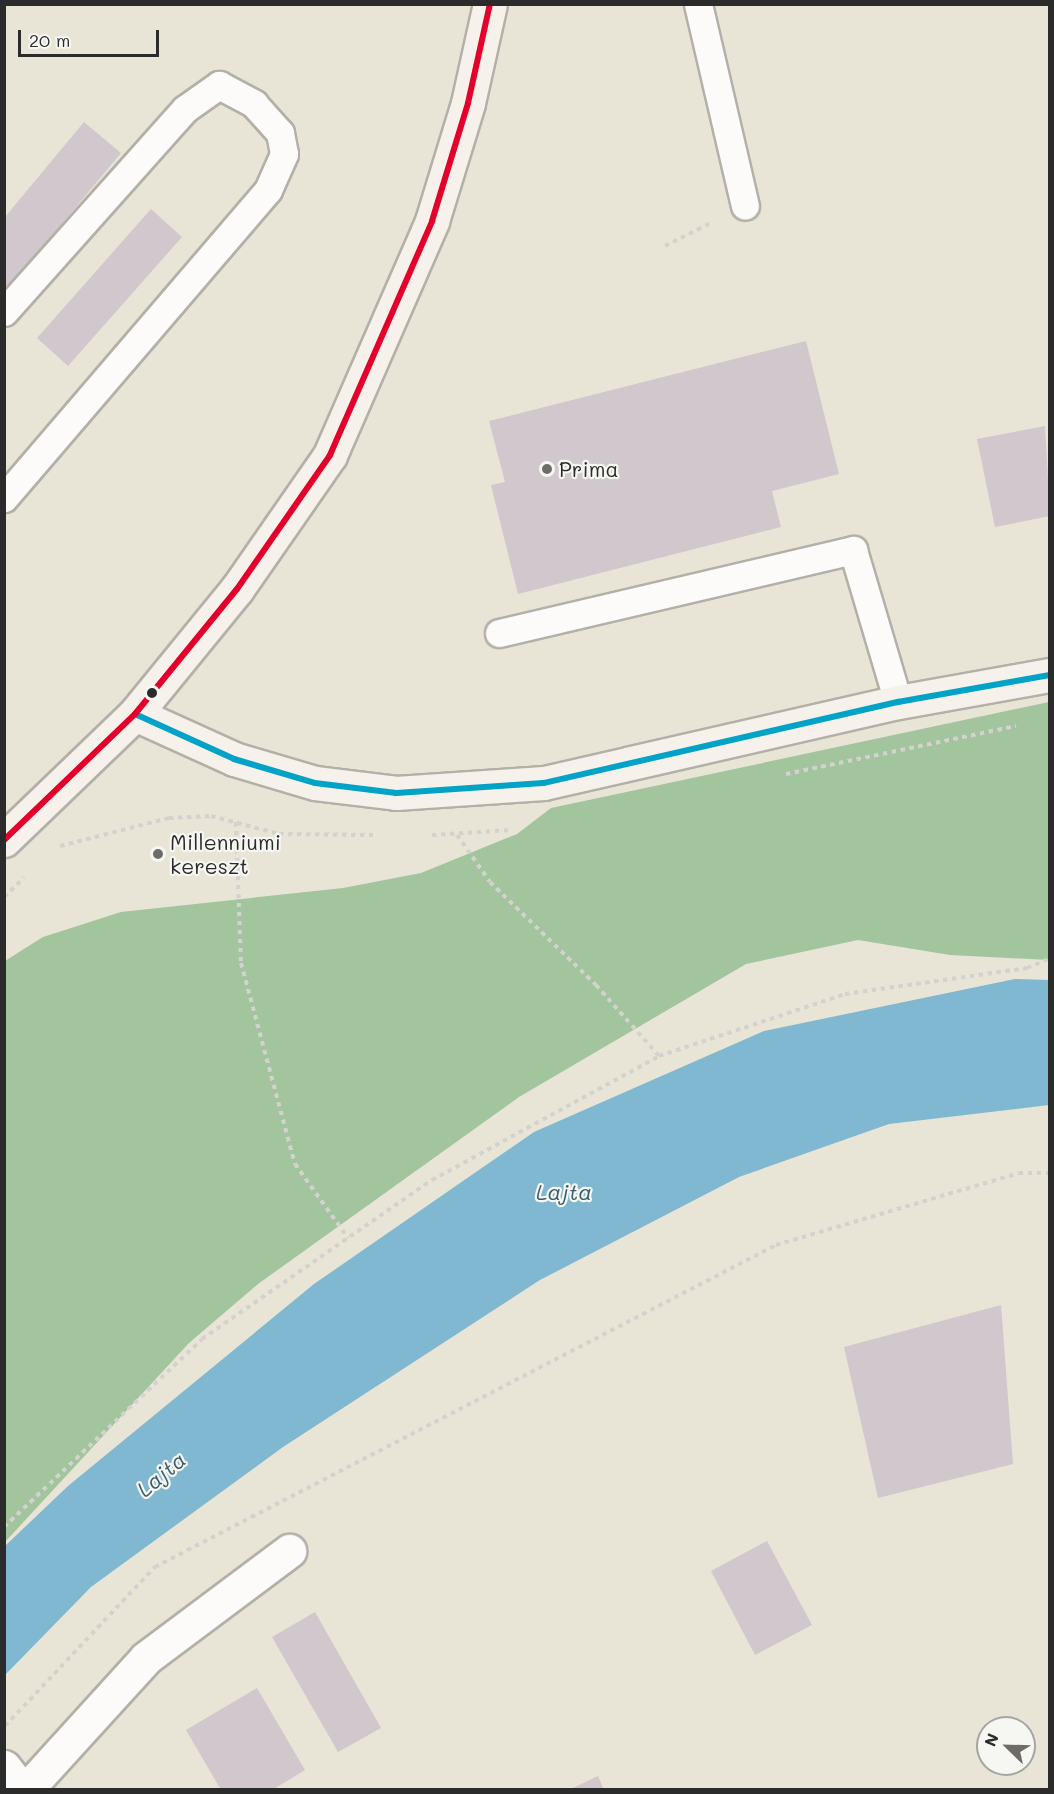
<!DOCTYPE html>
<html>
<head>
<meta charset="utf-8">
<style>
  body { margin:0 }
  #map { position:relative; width:1054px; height:1794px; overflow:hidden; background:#e8e4d6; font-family:Mali,sans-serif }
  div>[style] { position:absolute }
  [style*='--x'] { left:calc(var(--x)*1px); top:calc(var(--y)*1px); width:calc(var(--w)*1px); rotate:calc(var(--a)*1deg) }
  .forest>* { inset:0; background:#a2c59d }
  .water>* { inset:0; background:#7fb8d0 }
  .building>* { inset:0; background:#d0c8cc }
  .path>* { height:4px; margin-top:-2px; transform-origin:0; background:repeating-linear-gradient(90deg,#d3d2ce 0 4.5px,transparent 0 9px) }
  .roads { filter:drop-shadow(2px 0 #b3b0a8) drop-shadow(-2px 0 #b3b0a8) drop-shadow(0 2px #b3b0a8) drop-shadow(0 -2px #b3b0a8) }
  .lane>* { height:27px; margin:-13.5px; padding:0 13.5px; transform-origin:13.5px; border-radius:13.5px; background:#fcfbf9 }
  .street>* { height:33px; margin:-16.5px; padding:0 16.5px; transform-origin:16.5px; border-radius:16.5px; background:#fcfbf9 }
  .secondary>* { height:33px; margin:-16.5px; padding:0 16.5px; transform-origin:16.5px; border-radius:16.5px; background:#f6f2eb }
  .bus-1>* { height:6px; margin:-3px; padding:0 3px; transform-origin:3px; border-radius:3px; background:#02a3c6 }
  .bus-2>* { height:6px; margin:-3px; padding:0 3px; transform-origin:3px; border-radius:3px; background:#e4002b }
  .dots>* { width:16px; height:16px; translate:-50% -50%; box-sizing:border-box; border:3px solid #f6f6f2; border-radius:50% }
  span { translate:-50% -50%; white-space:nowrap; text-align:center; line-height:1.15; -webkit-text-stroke:4.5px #f6f6f2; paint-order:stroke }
  .poi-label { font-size:21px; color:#2b2b2b }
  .left { translate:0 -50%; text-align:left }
  .water-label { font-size:22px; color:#3b5c6c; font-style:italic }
  .frame { position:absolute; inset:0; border:6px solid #2b2b2b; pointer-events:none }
  .north { position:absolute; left:976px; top:1716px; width:60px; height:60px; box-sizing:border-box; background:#f6f6f2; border:2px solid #a5a5a2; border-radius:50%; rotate:293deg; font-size:16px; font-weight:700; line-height:24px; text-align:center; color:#2b2b2b }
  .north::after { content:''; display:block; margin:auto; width:21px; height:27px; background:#6d6c67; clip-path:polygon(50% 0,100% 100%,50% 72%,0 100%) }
  .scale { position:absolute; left:18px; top:30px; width:141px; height:27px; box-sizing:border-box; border:3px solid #2b2b2b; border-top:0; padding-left:8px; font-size:18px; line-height:21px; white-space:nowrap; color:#2b2b2b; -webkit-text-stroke:4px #f6f6f2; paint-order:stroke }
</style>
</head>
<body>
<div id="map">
  <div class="forest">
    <i style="clip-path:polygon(1049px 702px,1049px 960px,950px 955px,858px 940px,746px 964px,519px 1097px,258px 1284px,189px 1343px,5px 1542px,5px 961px,43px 937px,121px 912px,343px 888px,421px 873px,517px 834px,551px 808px)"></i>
  </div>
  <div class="water">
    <i style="clip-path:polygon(1015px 979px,1049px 980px,1049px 1105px,889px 1124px,739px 1177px,540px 1280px,283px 1447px,91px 1587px,5px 1675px,5px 1546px,68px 1486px,314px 1284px,534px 1132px,764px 1031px)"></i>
  </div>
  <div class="building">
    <i style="clip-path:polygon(84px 122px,121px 153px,5px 292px,5px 217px)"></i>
    <i style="clip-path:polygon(151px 209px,182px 237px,68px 366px,37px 338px)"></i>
    <i style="clip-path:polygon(806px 341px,839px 474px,772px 491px,781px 527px,518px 594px,491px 485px,505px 482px,489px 421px)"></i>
    <i style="clip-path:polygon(1045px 426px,1050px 516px,995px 527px,977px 439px)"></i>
    <i style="clip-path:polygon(1001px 1305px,1013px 1464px,878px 1498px,844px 1347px)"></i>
    <i style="clip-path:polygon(767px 1541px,812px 1625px,755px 1655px,711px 1571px)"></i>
    <i style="clip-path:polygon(315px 1612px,381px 1728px,338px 1752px,272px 1637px)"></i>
    <i style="clip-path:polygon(257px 1688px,305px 1770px,272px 1790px,221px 1790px,186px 1730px)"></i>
    <i style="clip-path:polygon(598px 1776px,604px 1790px,569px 1790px)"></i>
  </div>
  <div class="path">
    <i style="--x:665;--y:246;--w:54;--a:-26.6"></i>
    <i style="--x:786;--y:774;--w:235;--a:-11.8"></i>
    <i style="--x:236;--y:822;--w:141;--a:88"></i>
    <i style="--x:241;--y:963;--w:208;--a:75"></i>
    <i style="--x:295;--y:1164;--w:91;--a:54.4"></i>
    <i style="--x:432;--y:835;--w:79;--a:-3.6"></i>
    <i style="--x:457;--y:835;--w:57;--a:54.9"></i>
    <i style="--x:490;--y:882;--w:148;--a:44.2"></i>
    <i style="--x:596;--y:985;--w:95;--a:48.4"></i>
    <i style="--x:60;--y:846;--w:113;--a:-14.4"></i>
    <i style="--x:169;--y:818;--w:42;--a:-2.7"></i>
    <i style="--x:211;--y:816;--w:70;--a:14.8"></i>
    <i style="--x:279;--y:834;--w:94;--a:0.6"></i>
    <i style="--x:4;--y:897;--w:28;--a:-44"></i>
    <i style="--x:4;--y:1527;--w:273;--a:-43.5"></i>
    <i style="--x:202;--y:1339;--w:280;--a:-34.7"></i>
    <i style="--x:432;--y:1180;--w:259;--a:-28.6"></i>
    <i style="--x:659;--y:1056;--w:196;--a:-18.4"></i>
    <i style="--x:845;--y:994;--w:184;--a:-8.1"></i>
    <i style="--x:1027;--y:968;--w:25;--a:-23"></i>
    <i style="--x:5;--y:1726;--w:219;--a:-46.7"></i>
    <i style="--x:155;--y:1567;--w:700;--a:-27.41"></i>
    <i style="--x:776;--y:1245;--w:253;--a:-16.5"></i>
    <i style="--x:1019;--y:1173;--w:31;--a:0"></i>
  </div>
  <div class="roads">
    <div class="lane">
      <i style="--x:698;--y:4;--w:207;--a:76.9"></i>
      <i style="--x:4;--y:312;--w:272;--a:-48.3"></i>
      <i style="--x:185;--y:109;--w:42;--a:-35.2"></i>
      <i style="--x:219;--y:85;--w:40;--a:28"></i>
      <i style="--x:254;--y:104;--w:39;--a:48"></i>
      <i style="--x:280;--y:133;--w:21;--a:79"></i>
      <i style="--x:284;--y:154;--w:39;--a:114"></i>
      <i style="--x:268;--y:190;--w:406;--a:130.6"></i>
      <i style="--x:499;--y:633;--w:364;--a:-13.2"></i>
      <i style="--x:853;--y:550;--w:159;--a:73.5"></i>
    </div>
    <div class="street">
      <i style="--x:4;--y:1767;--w:29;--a:52"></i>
      <i style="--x:26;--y:1790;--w:178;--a:-47.7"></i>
      <i style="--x:146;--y:1658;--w:179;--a:-36.8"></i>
    </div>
    <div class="secondary">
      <i style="--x:135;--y:714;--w:109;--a:24.4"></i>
      <i style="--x:234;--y:759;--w:84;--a:16.5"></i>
      <i style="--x:315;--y:783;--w:82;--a:7"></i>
      <i style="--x:396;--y:793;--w:148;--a:-3.9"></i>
      <i style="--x:544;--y:783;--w:363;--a:-12.9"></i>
      <i style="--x:898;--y:702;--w:154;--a:-10.1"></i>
      <i style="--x:4;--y:840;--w:182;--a:-43.9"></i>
      <i style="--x:135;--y:714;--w:161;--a:-50.8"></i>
      <i style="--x:237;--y:589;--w:163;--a:-55.2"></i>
      <i style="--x:330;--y:455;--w:255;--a:-66.4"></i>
      <i style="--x:432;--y:221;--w:123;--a:-73"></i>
      <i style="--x:468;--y:103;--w:101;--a:-77.5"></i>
    </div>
  </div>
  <div class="bus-1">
    <i style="--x:135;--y:714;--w:109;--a:24.4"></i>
    <i style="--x:234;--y:759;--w:84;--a:16.5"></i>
    <i style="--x:315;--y:783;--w:82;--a:7"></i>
    <i style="--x:396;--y:793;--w:148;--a:-3.9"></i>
    <i style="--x:544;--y:783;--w:363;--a:-12.9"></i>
    <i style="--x:898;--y:702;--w:154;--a:-10.1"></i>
  </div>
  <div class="bus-2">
    <i style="--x:4;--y:840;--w:182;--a:-43.9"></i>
    <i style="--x:135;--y:714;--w:161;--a:-50.8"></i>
    <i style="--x:237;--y:589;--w:163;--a:-55.2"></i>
    <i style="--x:330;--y:455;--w:255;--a:-66.4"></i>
    <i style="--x:432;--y:221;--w:123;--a:-73"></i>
    <i style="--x:468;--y:103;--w:101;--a:-77.5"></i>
  </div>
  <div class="dots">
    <i style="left:547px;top:469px;background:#6d6c67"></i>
    <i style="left:152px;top:693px;background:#2b2b2b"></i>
    <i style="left:158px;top:854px;background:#6d6c67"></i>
  </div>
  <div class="poi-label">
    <span class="left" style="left:559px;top:469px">Prima</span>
    <span class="left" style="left:170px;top:854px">Millenniumi<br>kereszt</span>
  </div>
  <div class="water-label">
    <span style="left:564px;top:1192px">Lajta</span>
    <span style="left:161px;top:1474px;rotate:-40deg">Lajta</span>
  </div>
  <div class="frame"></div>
  <div class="north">N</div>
  <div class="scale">20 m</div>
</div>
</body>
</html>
